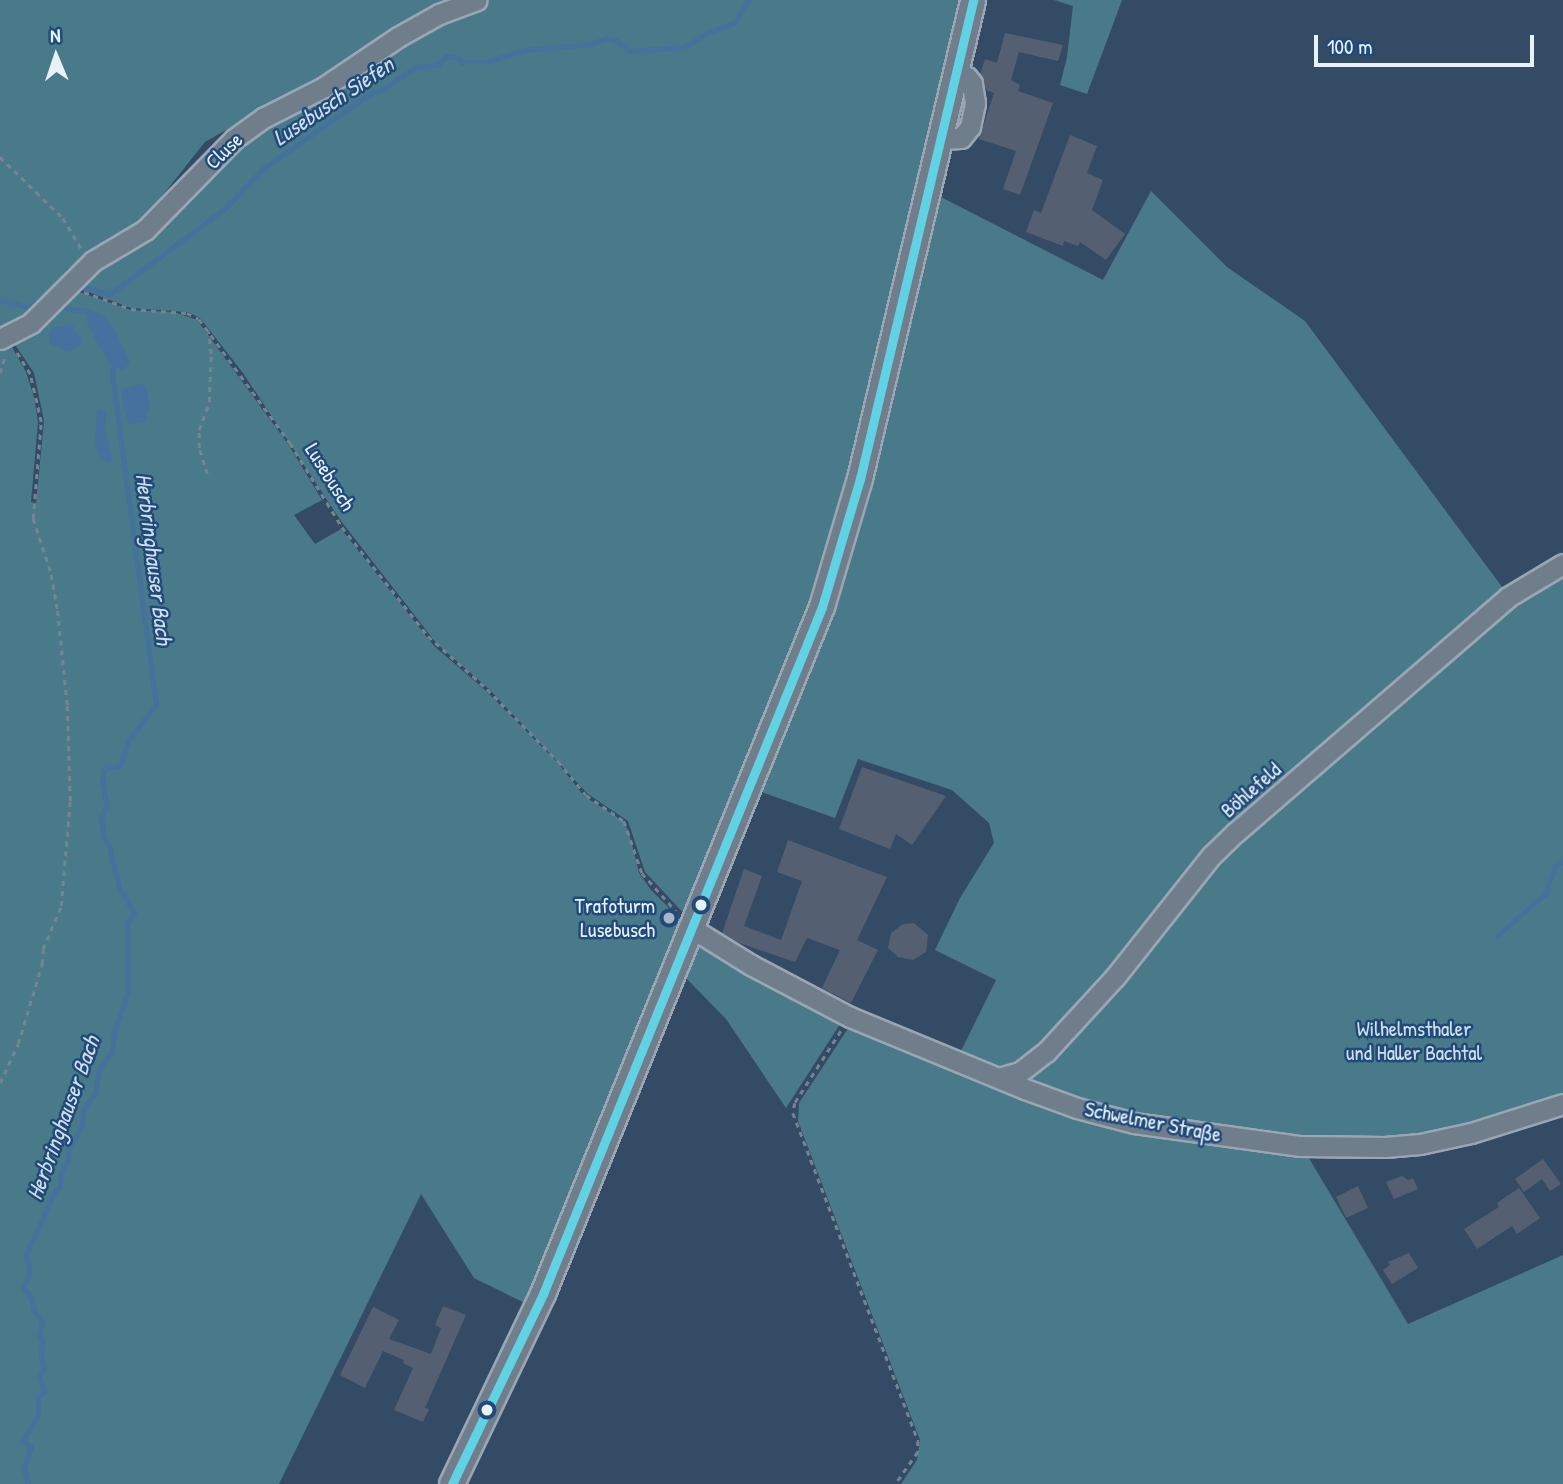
<!DOCTYPE html>
<html>
<head>
<meta charset="utf-8">
<style>
  body { margin:0 }
  #map { position:relative; width:1563px; height:1484px; overflow:hidden; background:#344b65; font-family:"Patrick Hand",sans-serif }
  div>[style] { position:absolute }
  [style*='--x'] { left:calc(var(--x)*1px); top:calc(var(--y)*1px); width:calc(var(--w)*1px); rotate:calc(var(--a)*1deg) }
  .green>* { inset:0; background:#497a89 }
  .water>* { inset:0; background:#44719d }
  .stream>* { height:4.5px; margin:-2.25px; padding:0 2.25px; transform-origin:2.25px; border-radius:2.25px; background:#44719d }
  .building>* { inset:0; background:#546071 }
  .path>* { height:2.5px; margin-top:-1.25px; transform-origin:0; background:repeating-linear-gradient(90deg,#778390 0 5px,transparent 0 10px) }
  .roads { filter:drop-shadow(2px 0 #9aa6b3) drop-shadow(-2px 0 #9aa6b3) drop-shadow(0 2px #9aa6b3) drop-shadow(0 -2px #9aa6b3) }
  .minor>* { height:19px; margin:-9.5px; padding:0 9.5px; transform-origin:9.5px; border-radius:9.5px; background:#707e8c }
  .major>* { height:24px; margin:-12px; padding:0 12px; transform-origin:12px; border-radius:12px; background:#707e8c }
  .bus-1>* { height:9px; margin:-4.5px; padding:0 4.5px; transform-origin:4.5px; border-radius:4.5px; background:#60d2e4 }
  .dots>* { width:19px; height:19px; translate:-50% -50%; box-sizing:border-box; border:4px solid #1f4a7a; border-radius:50% }
  span { translate:-50% -50%; white-space:nowrap; text-align:center; line-height:1.15; -webkit-text-stroke:5px #1f4a7a; paint-order:stroke }
  .street-label { font-size:21px; color:#e8f1f8 }
  .poi-label { font-size:21px; color:#e8f1f8 }
  .right { translate:-100% -50%; text-align:right }
  .park-label { font-size:21px; color:#d1e0e8 }
  .water-label { font-size:23px; color:#d0deeb; font-style:italic }
  .north { position:absolute; left:21px; top:21px; width:70px; height:70px; -webkit-text-stroke:5px #1f4a7a; paint-order:stroke; rotate:358deg; font-size:19px; font-weight:700; line-height:28px; text-align:center; color:#e8f1f8 }
  .north::after { content:''; display:block; margin:auto; width:24px; height:32px; background:#e8f1f8; clip-path:polygon(50% 0,100% 100%,50% 72%,0 100%) }
  .scale { position:absolute; left:1314px; top:35px; width:220px; height:32px; box-sizing:border-box; border:4px solid #e8f1f8; border-top:0; padding-left:9px; font-size:21px; line-height:24px; white-space:nowrap; color:#e8f1f8; -webkit-text-stroke:5px #1f4a7a; paint-order:stroke }
</style>
</head>
<body>
<div id="map">
  <div class="green">
    <i style="clip-path:polygon(0 0,455px 0,205px 142px,135px 230px,0 336px)"></i>
    <i style="clip-path:polygon(481px 0,967px 0,838px 543px,689px 919px,645px 872px,628px 821px,588px 794px,488px 688px,437px 644px,341px 521px,243px 373px,200px 318px,188px 312px,131px 308px,73px 286px,121px 248px,207px 155px)"></i>
    <i style="clip-path:polygon(1054px 0,1122px 0,1087px 94px,1060px 85px,1067px 57px,1073px 6px)"></i>
    <i style="clip-path:polygon(1151px 191px,1227px 267px,1305px 321px,1508px 595px,1259px 807px,1044px 1050px,1003px 1074px,958px 1057px,996px 980px,935px 950px,960px 898px,994px 843px,989px 823px,952px 790px,858px 759px,835px 818px,756px 790px,935px 194px,1103px 280px)"></i>
    <i style="clip-path:polygon(71px 289px,131px 310px,174px 312px,197px 320px,288px 444px,322px 500px,294px 515px,315px 544px,341px 529px,434px 646px,485px 690px,557px 762px,584px 796px,623px 821px,629px 832px,639px 873px,651px 890px,686px 925px,531px 1306px,474px 1278px,421px 1194px,279px 1484px,0 1484px,0 343px,9px 342px,26px 372px,34px 397px,38px 422px,31px 502px,36px 503px,44px 421px,34px 373px,12px 340px)"></i>
    <i style="clip-path:polygon(1563px 567px,1563px 1099px,1452px 1132px,1314px 1143px,1121px 1116px,1010px 1078px,1197px 875px,1394px 694px)"></i>
    <i style="clip-path:polygon(695px 934px,844px 1018px,786px 1108px,726px 1019px,682px 974px)"></i>
    <i style="clip-path:polygon(851px 1024px,1025px 1093px,1304px 1150px,1408px 1324px,1563px 1255px,1563px 1484px,901px 1484px,917px 1460px,920px 1440px,798px 1121px,799px 1103px)"></i>
  </div>
  <div class="water">
    <i style="clip-path:polygon(90px 311px,102px 314px,115px 330px,130px 363px,123px 370px,110px 364px,88px 326px,86px 313px)"></i>
    <i style="clip-path:polygon(72px 325px,82px 341px,78px 348px,67px 351px,49px 343px,49px 332px,54px 327px)"></i>
    <i style="clip-path:polygon(142px 384px,146px 386px,150px 407px,145px 421px,128px 425px,121px 393px,123px 389px)"></i>
    <i style="clip-path:polygon(97px 409px,107px 412px,104px 428px,113px 459px,108px 463px,101px 459px,95px 442px)"></i>
  </div>
  <div class="stream">
    <i style="--x:63;--y:279;--w:11;--a:-63"></i>
    <i style="--x:68;--y:269;--w:5;--a:-11"></i>
    <i style="--x:81;--y:287;--w:30;--a:14"></i>
    <i style="--x:110;--y:294;--w:9;--a:-36"></i>
    <i style="--x:117;--y:289;--w:132;--a:-36.7"></i>
    <i style="--x:223;--y:210;--w:59;--a:-45.7"></i>
    <i style="--x:264;--y:168;--w:131;--a:-35"></i>
    <i style="--x:371;--y:93;--w:11;--a:-15"></i>
    <i style="--x:382;--y:90;--w:41;--a:-34.1"></i>
    <i style="--x:416;--y:67;--w:22;--a:-5"></i>
    <i style="--x:438;--y:65;--w:12;--a:-48"></i>
    <i style="--x:446;--y:56;--w:12;--a:9"></i>
    <i style="--x:458;--y:58;--w:6;--a:45"></i>
    <i style="--x:462;--y:62;--w:24;--a:0"></i>
    <i style="--x:486;--y:62;--w:41;--a:-17.1"></i>
    <i style="--x:525;--y:50;--w:65;--a:-5.3"></i>
    <i style="--x:590;--y:44;--w:18;--a:-19"></i>
    <i style="--x:607;--y:38;--w:9;--a:13"></i>
    <i style="--x:616;--y:40;--w:18;--a:38"></i>
    <i style="--x:630;--y:51;--w:55;--a:-4.2"></i>
    <i style="--x:685;--y:47;--w:28;--a:-32"></i>
    <i style="--x:709;--y:32;--w:27;--a:-20"></i>
    <i style="--x:734;--y:23;--w:27;--a:-57"></i>
    <i style="--x:0;--y:300;--w:29;--a:14"></i>
    <i style="--x:28;--y:307;--w:19;--a:-32"></i>
    <i style="--x:63;--y:308;--w:24;--a:7"></i>
    <i style="--x:87;--y:311;--w:6;--a:59"></i>
    <i style="--x:1497;--y:936;--w:64;--a:-41.2"></i>
    <i style="--x:1545;--y:894;--w:29;--a:-70"></i>
    <i style="--x:1555;--y:867;--w:10;--a:-37"></i>
    <i style="--x:28;--y:1484;--w:16;--a:-105"></i>
    <i style="--x:24;--y:1469;--w:22;--a:-72"></i>
    <i style="--x:31;--y:1448;--w:11;--a:-139"></i>
    <i style="--x:23;--y:1441;--w:30;--a:-60"></i>
    <i style="--x:38;--y:1415;--w:18;--a:-90"></i>
    <i style="--x:38;--y:1397;--w:8;--a:-45"></i>
    <i style="--x:44;--y:1391;--w:15;--a:-110"></i>
    <i style="--x:39;--y:1377;--w:10;--a:-61"></i>
    <i style="--x:44;--y:1368;--w:12;--a:-104"></i>
    <i style="--x:41;--y:1356;--w:16;--a:-86"></i>
    <i style="--x:42;--y:1340;--w:5;--a:-127"></i>
    <i style="--x:39;--y:1336;--w:14;--a:-78"></i>
    <i style="--x:42;--y:1322;--w:14;--a:-126"></i>
    <i style="--x:34;--y:1311;--w:14;--a:-102"></i>
    <i style="--x:31;--y:1297;--w:12;--a:-132"></i>
    <i style="--x:23;--y:1288;--w:17;--a:-66"></i>
    <i style="--x:30;--y:1272;--w:17;--a:-103"></i>
    <i style="--x:26;--y:1255;--w:70;--a:-65.6"></i>
    <i style="--x:55;--y:1191;--w:6;--a:-39"></i>
    <i style="--x:60;--y:1187;--w:11;--a:-90"></i>
    <i style="--x:60;--y:1176;--w:20;--a:-66"></i>
    <i style="--x:68;--y:1158;--w:9;--a:-84"></i>
    <i style="--x:69;--y:1149;--w:27;--a:-62"></i>
    <i style="--x:82;--y:1125;--w:16;--a:-83"></i>
    <i style="--x:84;--y:1109;--w:19;--a:-55"></i>
    <i style="--x:95;--y:1093;--w:24;--a:-81"></i>
    <i style="--x:99;--y:1069;--w:21;--a:-53"></i>
    <i style="--x:112;--y:1052;--w:20;--a:-84"></i>
    <i style="--x:114;--y:1032;--w:42;--a:-70.7"></i>
    <i style="--x:128;--y:992;--w:69;--a:-90.8"></i>
    <i style="--x:127;--y:923;--w:12;--a:-55"></i>
    <i style="--x:134;--y:913;--w:29;--a:-121"></i>
    <i style="--x:119;--y:888;--w:42;--a:-103.7"></i>
    <i style="--x:109;--y:847;--w:13;--a:-119"></i>
    <i style="--x:103;--y:836;--w:19;--a:-96"></i>
    <i style="--x:101;--y:817;--w:14;--a:-65"></i>
    <i style="--x:107;--y:804;--w:21;--a:-104"></i>
    <i style="--x:102;--y:784;--w:10;--a:-84"></i>
    <i style="--x:103;--y:774;--w:6;--a:-72"></i>
    <i style="--x:105;--y:768;--w:15;--a:-8"></i>
    <i style="--x:120;--y:766;--w:26;--a:-72"></i>
    <i style="--x:128;--y:741;--w:46;--a:-52.9"></i>
    <i style="--x:156;--y:704;--w:334;--a:-97.6"></i>
    <i style="--x:112;--y:373;--w:10;--a:-73"></i>
  </div>
  <div class="building">
    <i style="clip-path:polygon(1005px 33px,1063px 45px,1058px 61px,1019px 52px,1011px 80px,1020px 85px,1018px 91px,1053px 103px,1020px 195px,1003px 189px,1016px 151px,979px 139px,994px 93px,986px 90px,980px 74px,985px 59px,997px 63px)"></i>
    <i style="clip-path:polygon(1070px 135px,1097px 146px,1087px 173px,1103px 180px,1092px 210px,1125px 234px,1106px 260px,1080px 242px,1078px 246px,1064px 241px,1063px 246px,1026px 232px,1034px 210px,1041px 213px)"></i>
    <i style="clip-path:polygon(862px 767px,946px 796px,912px 845px,896px 834px,890px 849px,839px 829px)"></i>
    <i style="clip-path:polygon(788px 840px,887px 877px,857px 940px,878px 950px,851px 1003px,822px 988px,840px 950px,807px 938px,795px 962px,739px 943px,722px 933px,744px 869px,762px 876px,744px 926px,781px 940px,802px 881px,777px 872px)"></i>
    <i style="clip-path:polygon(914px 923px,928px 935px,926px 952px,913px 960px,898px 957px,888px 948px,891px 933px,903px 924px)"></i>
    <i style="clip-path:polygon(1543px 1159px,1561px 1184px,1550px 1191px,1542px 1179px,1524px 1192px,1515px 1179px)"></i>
    <i style="clip-path:polygon(1402px 1176px,1408px 1180px,1413px 1178px,1418px 1189px,1394px 1199px,1386px 1182px)"></i>
    <i style="clip-path:polygon(1358px 1186px,1368px 1208px,1346px 1218px,1336px 1197px)"></i>
    <i style="clip-path:polygon(1519px 1188px,1540px 1218px,1517px 1234px,1512px 1226px,1477px 1249px,1464px 1229px,1499px 1207px,1497px 1203px)"></i>
    <i style="clip-path:polygon(1409px 1253px,1418px 1268px,1392px 1284px,1383px 1270px,1390px 1265px,1388px 1262px)"></i>
    <i style="clip-path:polygon(443px 1306px,466px 1315px,425px 1408px,429px 1409px,423px 1422px,394px 1410px,413px 1368px,403px 1363px,404px 1360px,383px 1351px,365px 1388px,340px 1375px,373px 1307px,399px 1320px,389px 1339px,431px 1354px,441px 1328px,435px 1325px)"></i>
  </div>
  <div class="path">
    <i style="--x:0;--y:157;--w:88;--a:44.1"></i>
    <i style="--x:63;--y:218;--w:35;--a:59"></i>
    <i style="--x:84;--y:292;--w:50;--a:19.9"></i>
    <i style="--x:131;--y:309;--w:56;--a:4.1"></i>
    <i style="--x:187;--y:313;--w:13;--a:27"></i>
    <i style="--x:199;--y:319;--w:154;--a:53.7"></i>
    <i style="--x:290;--y:443;--w:99;--a:58.2"></i>
    <i style="--x:342;--y:527;--w:139;--a:51.7"></i>
    <i style="--x:428;--y:636;--w:79;--a:41.9"></i>
    <i style="--x:487;--y:689;--w:101;--a:45.4"></i>
    <i style="--x:558;--y:761;--w:44;--a:50.5"></i>
    <i style="--x:586;--y:795;--w:46;--a:34.4"></i>
    <i style="--x:624;--y:821;--w:55;--a:70.9"></i>
    <i style="--x:642;--y:873;--w:51;--a:48.2"></i>
    <i style="--x:0;--y:373;--w:19;--a:-74"></i>
    <i style="--x:207;--y:474;--w:27;--a:-107"></i>
    <i style="--x:199;--y:448;--w:18;--a:-90"></i>
    <i style="--x:199;--y:430;--w:30;--a:-70"></i>
    <i style="--x:209;--y:402;--w:48;--a:-87.6"></i>
    <i style="--x:211;--y:354;--w:23;--a:-97"></i>
    <i style="--x:841;--y:1031;--w:85;--a:122.6"></i>
    <i style="--x:795;--y:1103;--w:10;--a:101"></i>
    <i style="--x:793;--y:1113;--w:351;--a:69.1"></i>
    <i style="--x:918;--y:1441;--w:11;--a:90"></i>
    <i style="--x:918;--y:1452;--w:39;--a:125"></i>
    <i style="--x:0;--y:1083;--w:43;--a:-65.2"></i>
    <i style="--x:18;--y:1044;--w:84;--a:-73.3"></i>
    <i style="--x:42;--y:964;--w:15;--a:-86"></i>
    <i style="--x:43;--y:949;--w:47;--a:-67.3"></i>
    <i style="--x:61;--y:906;--w:105;--a:-85.1"></i>
    <i style="--x:70;--y:801;--w:96;--a:-91.8"></i>
    <i style="--x:67;--y:705;--w:97;--a:-95.9"></i>
    <i style="--x:57;--y:609;--w:39;--a:-100"></i>
    <i style="--x:50;--y:571;--w:55;--a:-108.1"></i>
    <i style="--x:33;--y:519;--w:97;--a:-85.3"></i>
    <i style="--x:41;--y:422;--w:49;--a:-102.9"></i>
    <i style="--x:30;--y:374;--w:28;--a:-122"></i>
  </div>
  <div class="roads">
    <div class="minor">
      <i style="--x:940;--y:139;--w:21;--a:-3"></i>
      <i style="--x:961;--y:138;--w:14;--a:-51"></i>
      <i style="--x:970;--y:127;--w:25;--a:-78"></i>
      <i style="--x:975;--y:103;--w:20;--a:-99"></i>
      <i style="--x:972;--y:83;--w:8;--a:-130"></i>
      <i style="--x:967;--y:77;--w:12;--a:-166"></i>
      <i style="--x:0;--y:339;--w:35;--a:-27"></i>
      <i style="--x:31;--y:323;--w:88;--a:-45"></i>
      <i style="--x:93;--y:261;--w:61;--a:-30.8"></i>
      <i style="--x:145;--y:230;--w:127;--a:-45.6"></i>
      <i style="--x:234;--y:139;--w:36;--a:-36"></i>
      <i style="--x:263;--y:118;--w:68;--a:-26.9"></i>
      <i style="--x:324;--y:87;--w:89;--a:-34"></i>
      <i style="--x:398;--y:37;--w:47;--a:-29.3"></i>
      <i style="--x:439;--y:14;--w:40;--a:-20.2"></i>
      <i style="--x:693;--y:929;--w:68;--a:31.8"></i>
      <i style="--x:751;--y:965;--w:112;--a:27.7"></i>
      <i style="--x:850;--y:1017;--w:189;--a:22.4"></i>
      <i style="--x:1025;--y:1089;--w:55;--a:20.1"></i>
      <i style="--x:1077;--y:1108;--w:59;--a:14.7"></i>
      <i style="--x:1134;--y:1123;--w:168;--a:7.9"></i>
      <i style="--x:1300;--y:1146;--w:85;--a:0.7"></i>
      <i style="--x:1385;--y:1147;--w:35;--a:-5"></i>
      <i style="--x:1420;--y:1144;--w:52;--a:-12.2"></i>
      <i style="--x:1471;--y:1133;--w:96;--a:-17.5"></i>
      <i style="--x:999;--y:1078;--w:22;--a:-16"></i>
      <i style="--x:1020;--y:1072;--w:33;--a:-38"></i>
      <i style="--x:1046;--y:1052;--w:102;--a:-47.4"></i>
      <i style="--x:1115;--y:977;--w:154;--a:-51.6"></i>
      <i style="--x:1211;--y:856;--w:35;--a:-44"></i>
      <i style="--x:1236;--y:832;--w:359;--a:-40.8"></i>
      <i style="--x:1508;--y:597;--w:64;--a:-31"></i>
    </div>
    <div class="major">
      <i style="--x:452;--y:1484;--w:211;--a:-64.4"></i>
      <i style="--x:543;--y:1294;--w:741;--a:-67.9"></i>
      <i style="--x:822;--y:607;--w:134;--a:-73.5"></i>
      <i style="--x:860;--y:479;--w:492;--a:-76.7"></i>
    </div>
  </div>
  <div class="bus-1">
    <i style="--x:452;--y:1484;--w:211;--a:-64.4"></i>
    <i style="--x:543;--y:1294;--w:741;--a:-67.9"></i>
    <i style="--x:822;--y:607;--w:134;--a:-73.5"></i>
    <i style="--x:860;--y:479;--w:492;--a:-76.7"></i>
  </div>
  <div class="dots">
    <i style="left:701px;top:905px;background:#e8f1f8"></i>
    <i style="left:669px;top:918px;background:#a9b7c5"></i>
    <i style="left:487px;top:1410px;background:#e8f1f8"></i>
  </div>
  <div class="street-label">
    <span style="left:224px;top:151px;rotate:-44deg">Cluse</span>
    <span style="left:330px;top:477px;rotate:58deg">Lusebusch</span>
    <span style="left:1251px;top:790px;rotate:-41deg">Böhlefeld</span>
    <span style="left:1153px;top:1122px;rotate:11deg">Schwelmer Straße</span>
  </div>
  <div class="poi-label">
    <span class="right" style="left:655px;top:918px">Trafoturm<br>Lusebusch</span>
  </div>
  <div class="park-label">
    <span style="left:1414px;top:1041px">Wilhelmsthaler<br>und Haller Bachtal</span>
  </div>
  <div class="water-label">
    <span style="left:333px;top:101px;rotate:-34deg">Lusebusch Siefen</span>
    <span style="left:154px;top:559px;rotate:83deg">Herbringhauser Bach</span>
    <span style="left:63px;top:1118px;rotate:-70deg">Herbringhauser Bach</span>
  </div>
  <div class="north">N</div>
  <div class="scale">100 m</div>
</div>
</body>
</html>
